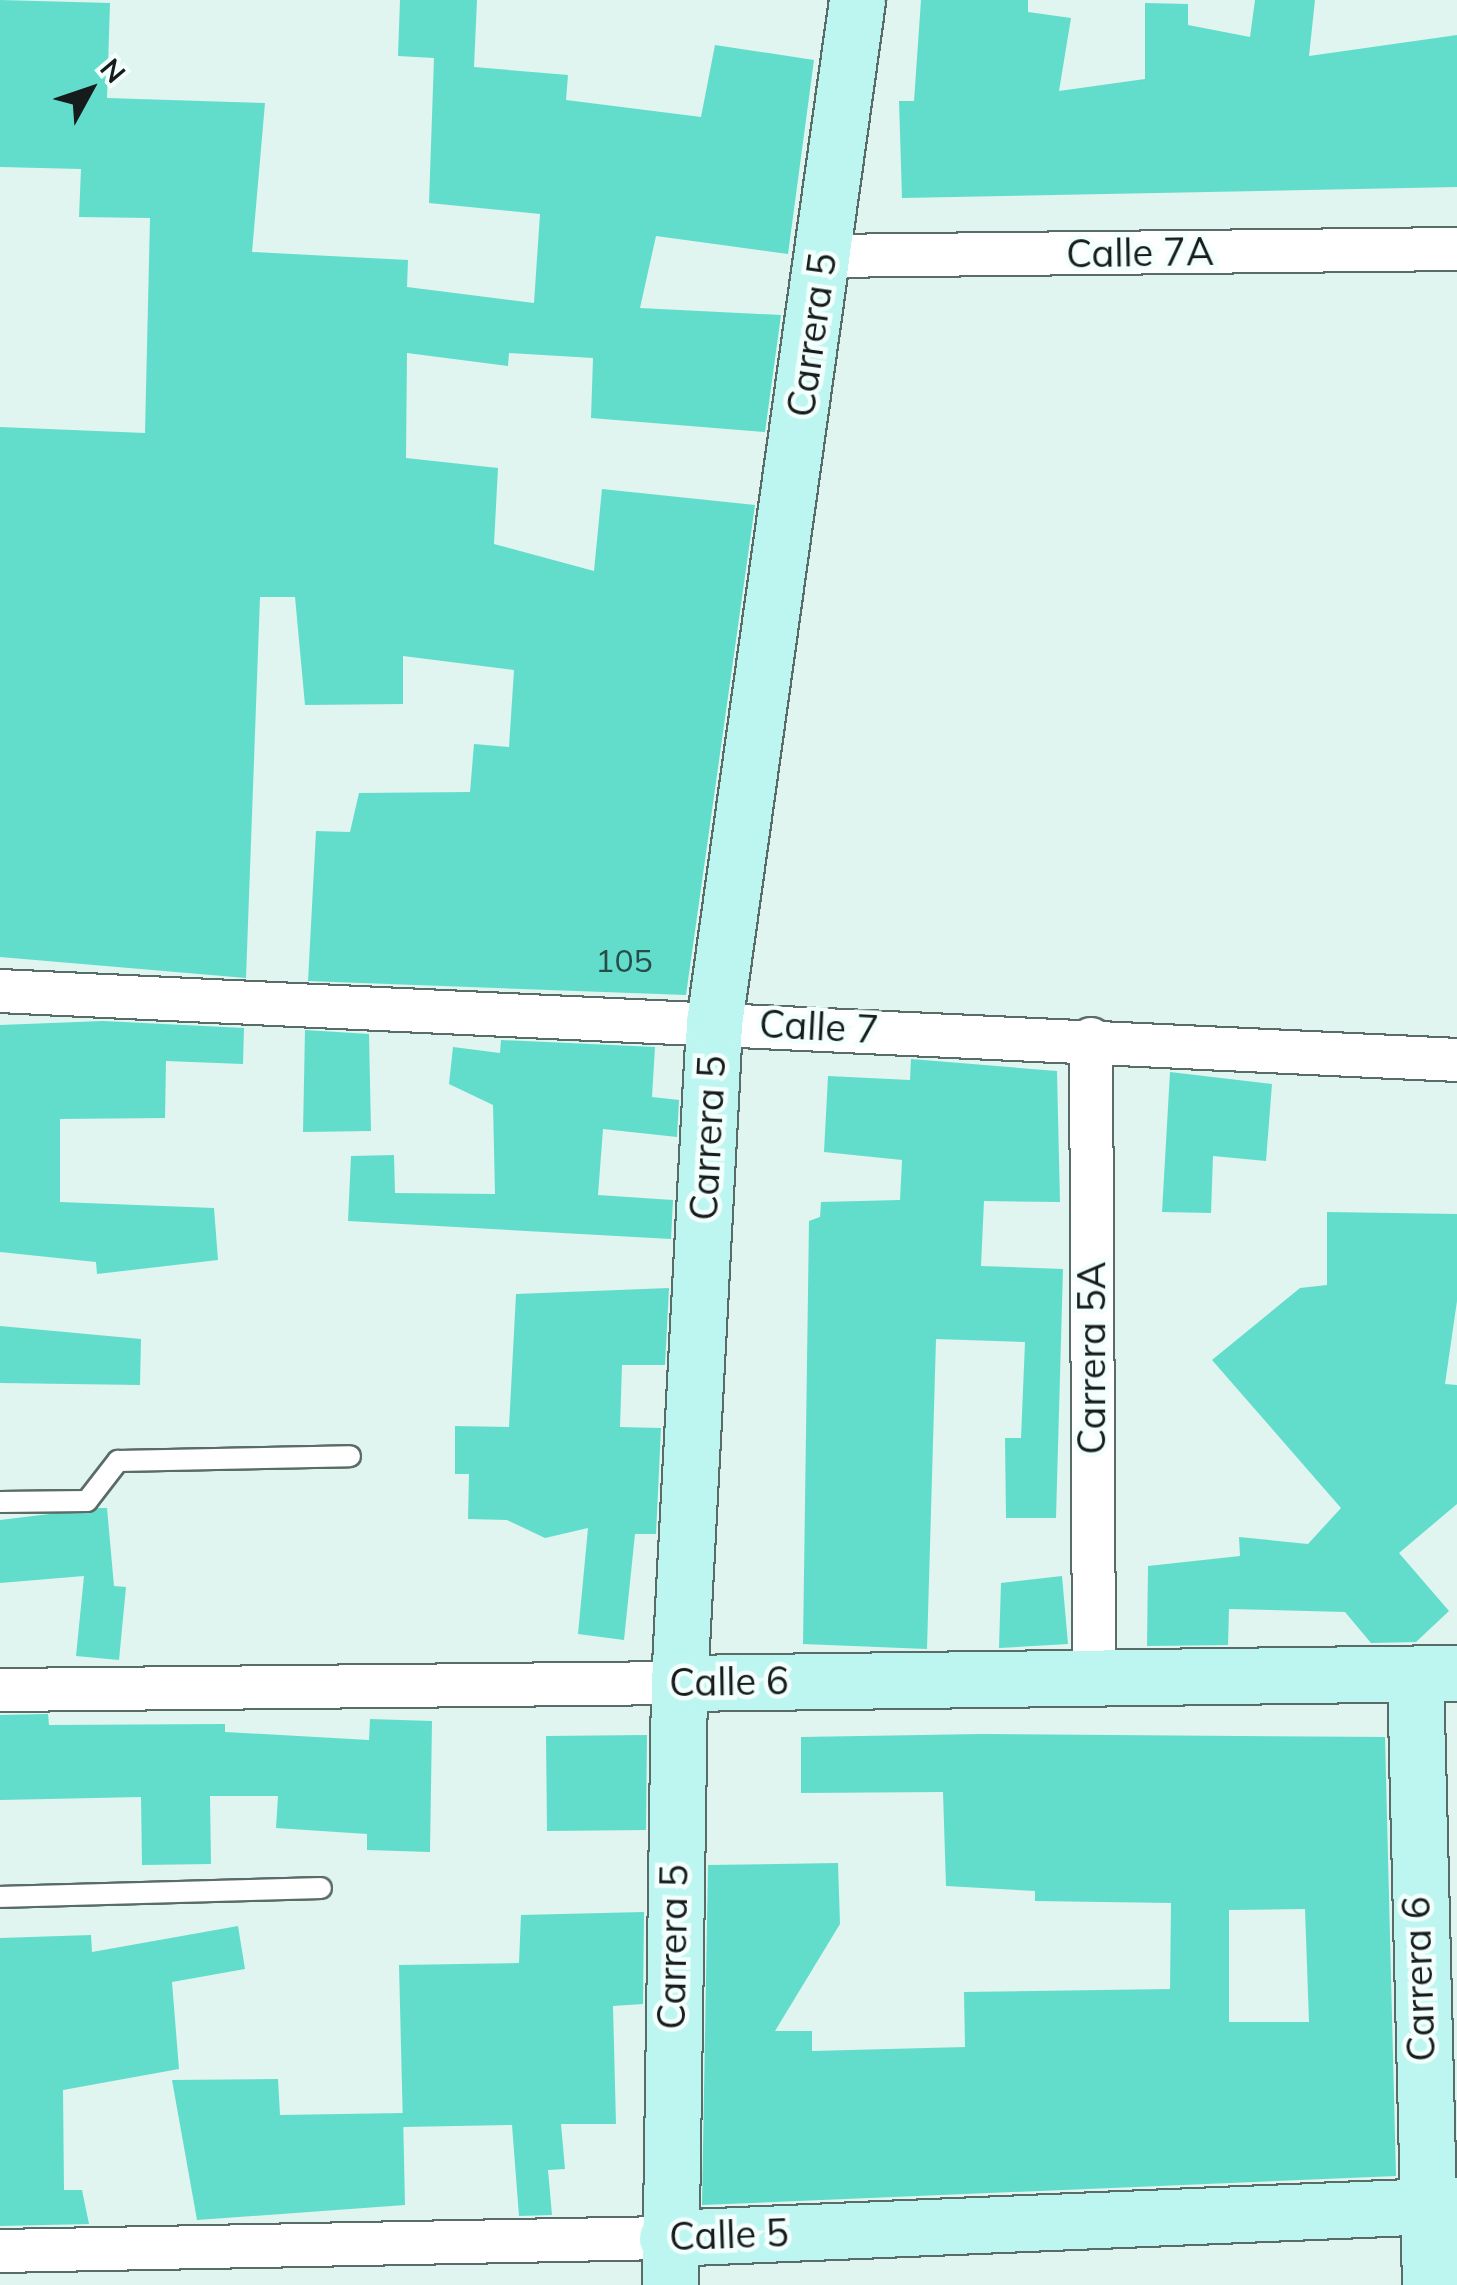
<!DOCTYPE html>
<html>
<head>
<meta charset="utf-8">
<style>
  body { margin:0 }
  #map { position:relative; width:1457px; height:2285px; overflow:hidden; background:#e0f4f0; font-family:Mulish,sans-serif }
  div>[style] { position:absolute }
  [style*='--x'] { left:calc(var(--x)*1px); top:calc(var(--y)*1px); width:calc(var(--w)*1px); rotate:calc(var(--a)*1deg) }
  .building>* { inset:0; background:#62ddcc }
  .roads { filter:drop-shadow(2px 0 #5a6c68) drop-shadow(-2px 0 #5a6c68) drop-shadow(0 2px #5a6c68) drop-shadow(0 -2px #5a6c68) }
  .lane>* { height:20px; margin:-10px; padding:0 10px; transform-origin:10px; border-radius:10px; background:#fff }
  .street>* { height:42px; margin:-21px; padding:0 21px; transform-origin:21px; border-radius:21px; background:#fff }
  .secondary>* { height:55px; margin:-27.5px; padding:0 27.5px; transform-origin:27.5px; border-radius:27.5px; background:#bdf6f0 }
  span { translate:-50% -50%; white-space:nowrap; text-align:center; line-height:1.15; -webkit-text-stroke:9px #f3fffd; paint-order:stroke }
  .number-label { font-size:32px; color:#284c47 }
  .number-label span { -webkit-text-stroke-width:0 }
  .street-label { font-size:38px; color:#151c1b }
  .north { position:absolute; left:40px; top:40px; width:100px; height:100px; -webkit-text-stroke:8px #f3fffd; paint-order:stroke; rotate:50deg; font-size:28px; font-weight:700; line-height:40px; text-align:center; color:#151c1b }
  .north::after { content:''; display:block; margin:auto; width:35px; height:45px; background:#151c1b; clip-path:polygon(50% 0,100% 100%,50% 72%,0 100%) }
</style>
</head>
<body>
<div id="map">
  <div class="building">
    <i style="clip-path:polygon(0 0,110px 3px,107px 98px,265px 103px,252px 252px,408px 260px,407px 287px,534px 303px,540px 214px,429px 203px,434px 58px,398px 56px,400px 0,477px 0,474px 67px,568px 75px,566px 100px,701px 117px,715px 45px,814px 60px,788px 254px,656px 236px,640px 308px,781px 315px,765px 432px,591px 418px,593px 358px,509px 353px,508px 366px,407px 353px,406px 458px,498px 468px,494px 544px,594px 571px,602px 489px,755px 505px,686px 995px,308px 981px,316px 831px,350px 832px,359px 793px,470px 792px,474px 744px,509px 747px,514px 670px,403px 656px,403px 704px,305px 705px,295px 597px,260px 597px,246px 978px,0 957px,0 427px,145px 433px,150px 218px,79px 217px,81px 169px,0 167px)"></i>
    <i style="clip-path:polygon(921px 0,1028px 0,1028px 12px,1071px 18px,1059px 91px,1145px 79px,1145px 3px,1188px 4px,1188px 25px,1250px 37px,1255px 0,1315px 0,1309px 56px,1457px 35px,1457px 187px,902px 198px,899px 101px,914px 101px)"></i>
    <i style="clip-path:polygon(103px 1021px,244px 1028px,243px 1064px,166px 1061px,165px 1118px,60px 1119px,60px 1202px,214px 1208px,218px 1260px,97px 1274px,96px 1262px,0 1252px,0 1025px)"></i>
    <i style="clip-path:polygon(305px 1030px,369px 1034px,371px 1131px,303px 1132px)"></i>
    <i style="clip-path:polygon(501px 1040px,655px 1047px,652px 1097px,679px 1100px,677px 1137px,603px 1129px,598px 1195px,673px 1200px,671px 1239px,348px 1221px,351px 1156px,394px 1155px,395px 1193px,495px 1194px,493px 1105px,449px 1084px,453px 1047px,500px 1053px)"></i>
    <i style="clip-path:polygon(911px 1059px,1057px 1071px,1060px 1202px,984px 1201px,981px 1266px,1063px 1269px,1056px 1518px,1006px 1518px,1005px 1438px,1021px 1438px,1025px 1342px,936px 1339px,927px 1649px,803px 1644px,809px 1221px,820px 1217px,821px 1202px,900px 1200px,902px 1160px,824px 1152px,828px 1076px,910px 1080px)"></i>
    <i style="clip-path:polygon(1170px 1072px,1272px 1084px,1266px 1161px,1213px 1156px,1211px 1213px,1162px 1212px)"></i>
    <i style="clip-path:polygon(1327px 1212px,1457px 1214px,1457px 1301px,1445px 1384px,1457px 1385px,1457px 1504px,1399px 1553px,1449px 1611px,1416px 1642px,1371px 1643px,1345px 1612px,1229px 1609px,1228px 1645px,1147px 1646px,1148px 1566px,1240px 1556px,1239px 1537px,1308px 1544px,1341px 1508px,1212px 1360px,1300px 1288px,1327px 1285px)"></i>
    <i style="clip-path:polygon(669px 1288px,665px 1365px,622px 1365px,620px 1427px,661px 1428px,656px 1534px,635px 1534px,624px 1640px,578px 1634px,588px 1528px,545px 1538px,507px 1520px,468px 1519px,469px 1474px,455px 1474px,455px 1426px,509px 1427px,516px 1294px)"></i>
    <i style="clip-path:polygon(0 1326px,141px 1339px,140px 1385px,0 1383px)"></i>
    <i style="clip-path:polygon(99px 1508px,107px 1508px,114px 1586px,126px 1587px,119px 1660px,76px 1656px,84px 1576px,0 1583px,0 1520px)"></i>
    <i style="clip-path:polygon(1062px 1576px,1068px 1644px,999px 1648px,1001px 1583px)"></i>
    <i style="clip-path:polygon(48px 1714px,49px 1725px,225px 1724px,225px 1732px,369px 1740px,370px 1719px,432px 1721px,430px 1852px,367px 1850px,367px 1834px,276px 1828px,278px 1796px,210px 1796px,211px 1864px,142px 1865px,141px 1797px,0 1800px,0 1715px)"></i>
    <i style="clip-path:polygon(evenodd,982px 1734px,1385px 1737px,1396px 2176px,702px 2205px,708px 1865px,838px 1863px,840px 1924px,775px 2031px,812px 2031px,812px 2051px,965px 2047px,964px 1992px,1170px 1989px,1171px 1903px,1035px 1901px,1035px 1891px,946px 1886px,943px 1792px,801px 1793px,801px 1737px,982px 1734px,1305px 1909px,1309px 2022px,1229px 2022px,1229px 1910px,1305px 1909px)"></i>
    <i style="clip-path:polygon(647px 1735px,646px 1830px,547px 1831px,546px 1736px)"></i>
    <i style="clip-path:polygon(644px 1912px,643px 2004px,613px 2006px,616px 2124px,561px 2124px,565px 2169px,548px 2170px,552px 2215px,519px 2216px,512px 2125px,403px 2127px,399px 1965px,519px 1963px,521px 1915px)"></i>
    <i style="clip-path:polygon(238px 1926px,245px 1969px,172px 1982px,179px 2069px,63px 2090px,64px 2190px,82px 2190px,89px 2224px,0 2226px,0 1938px,91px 1935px,92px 1952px)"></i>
    <i style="clip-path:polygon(278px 2079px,280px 2115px,403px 2113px,405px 2205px,197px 2220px,172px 2080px)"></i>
  </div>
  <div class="roads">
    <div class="lane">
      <i style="--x:0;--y:1502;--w:87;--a:-0.7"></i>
      <i style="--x:87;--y:1501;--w:51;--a:-52.2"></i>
      <i style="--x:118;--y:1461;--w:232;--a:-1.2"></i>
      <i style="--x:0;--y:1897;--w:321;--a:-1.6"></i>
    </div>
    <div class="street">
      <i style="--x:823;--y:256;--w:634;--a:-0.63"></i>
      <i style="--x:0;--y:991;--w:1459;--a:2.71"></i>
      <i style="--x:1091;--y:1039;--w:638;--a:89.73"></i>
      <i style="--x:0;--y:1690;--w:679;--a:-0.59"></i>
      <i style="--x:0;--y:2251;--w:667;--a:-1.12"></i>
    </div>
    <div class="secondary">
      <i style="--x:1415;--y:1674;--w:611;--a:88.59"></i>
      <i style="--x:679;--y:1683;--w:778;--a:-0.74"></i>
      <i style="--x:667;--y:2238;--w:791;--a:-2.39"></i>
      <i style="--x:670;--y:2285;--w:602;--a:-89.14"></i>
      <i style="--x:679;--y:1683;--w:661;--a:-86.96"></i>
      <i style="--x:714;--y:1023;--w:1033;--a:-82.04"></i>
    </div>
  </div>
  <div class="number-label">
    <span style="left:624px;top:960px">105</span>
  </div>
  <div class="street-label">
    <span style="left:1140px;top:253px;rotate:-1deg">Calle 7A</span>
    <span style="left:812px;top:335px;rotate:-82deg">Carrera 5</span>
    <span style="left:819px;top:1027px;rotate:3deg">Calle 7</span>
    <span style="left:708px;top:1138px;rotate:-87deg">Carrera 5</span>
    <span style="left:1092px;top:1358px;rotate:-90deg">Carrera 5A</span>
    <span style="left:729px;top:1682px;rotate:-1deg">Calle 6</span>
    <span style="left:673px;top:1947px;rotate:-89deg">Carrera 5</span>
    <span style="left:1419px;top:1979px;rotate:-92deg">Carrera 6</span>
    <span style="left:729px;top:2235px;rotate:-2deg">Calle 5</span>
  </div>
  <div class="north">N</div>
</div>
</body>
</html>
